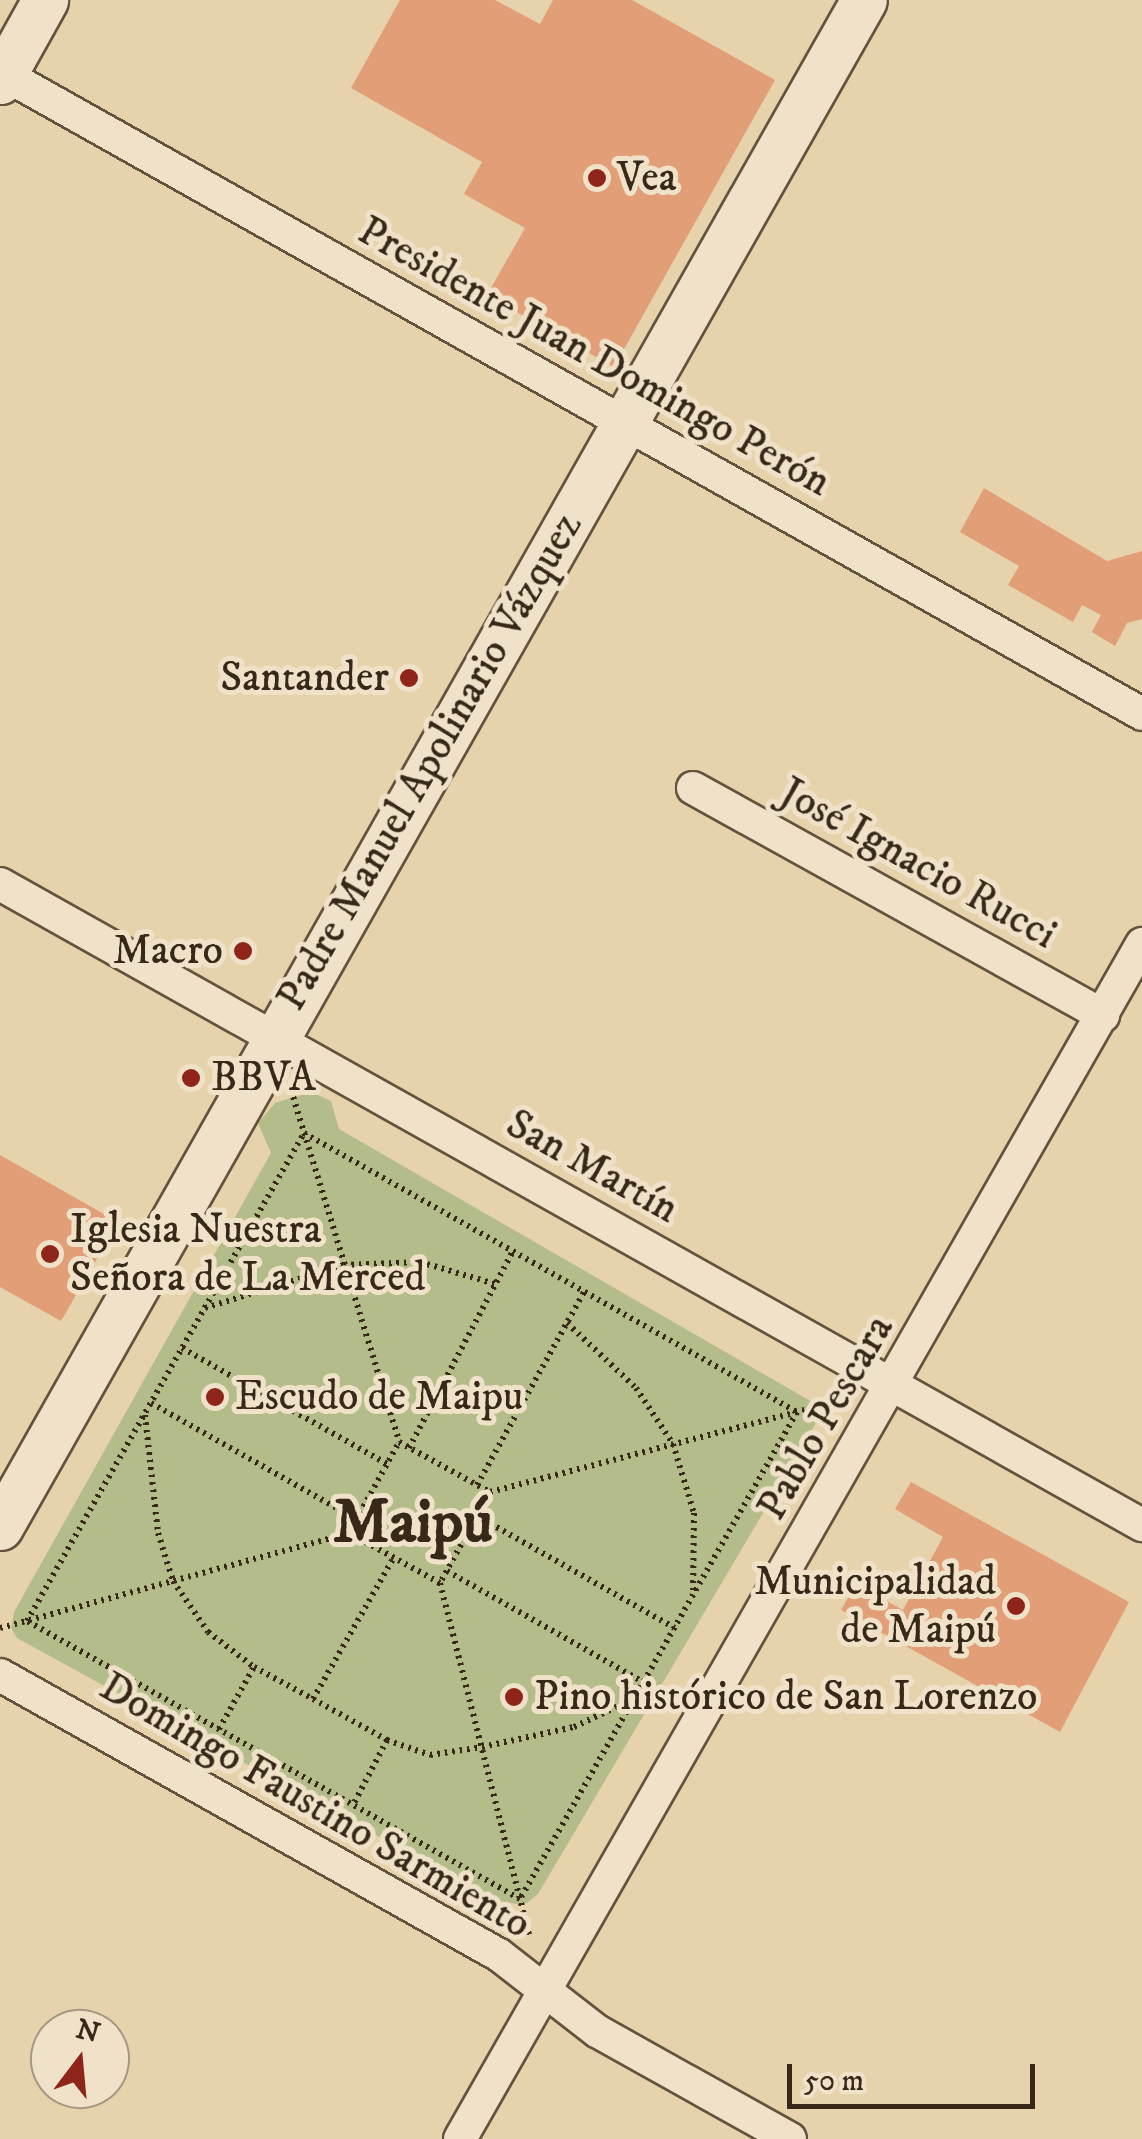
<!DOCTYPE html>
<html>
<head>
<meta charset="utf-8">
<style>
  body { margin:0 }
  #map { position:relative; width:1142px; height:2139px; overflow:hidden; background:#e6d3ac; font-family:"IM FELL DW Pica",serif }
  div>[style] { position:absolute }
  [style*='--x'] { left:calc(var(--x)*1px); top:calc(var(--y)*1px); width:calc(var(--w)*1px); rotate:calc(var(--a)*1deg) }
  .green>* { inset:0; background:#b4bc8a }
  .building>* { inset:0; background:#e29e76 }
  .path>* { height:6px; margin-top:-3px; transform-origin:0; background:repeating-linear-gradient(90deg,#372818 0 2.5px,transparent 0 7.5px) }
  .roads { filter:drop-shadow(2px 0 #63533d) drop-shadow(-2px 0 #63533d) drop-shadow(0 2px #63533d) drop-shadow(0 -2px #63533d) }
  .street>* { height:32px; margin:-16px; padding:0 16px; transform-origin:16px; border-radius:16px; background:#efe2c9 }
  .secondary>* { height:45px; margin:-22.5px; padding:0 22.5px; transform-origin:22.5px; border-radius:22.5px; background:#efe2c9 }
  .dots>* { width:28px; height:28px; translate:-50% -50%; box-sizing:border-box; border:5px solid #efe2c9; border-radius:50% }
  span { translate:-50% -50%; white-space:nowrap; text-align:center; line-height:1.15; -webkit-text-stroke:10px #efe2c9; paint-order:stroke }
  .poi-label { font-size:42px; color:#372818 }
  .left { translate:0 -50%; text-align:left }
  .right { translate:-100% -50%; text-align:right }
  .street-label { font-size:42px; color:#372818 }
  .town-label { font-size:62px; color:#372818; font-weight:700 }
  .north { position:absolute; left:30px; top:2009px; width:100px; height:100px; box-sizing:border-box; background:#efe2c9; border:2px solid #a59882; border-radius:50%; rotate:16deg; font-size:28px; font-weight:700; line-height:40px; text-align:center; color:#372818 }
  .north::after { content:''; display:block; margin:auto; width:35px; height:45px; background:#8f2418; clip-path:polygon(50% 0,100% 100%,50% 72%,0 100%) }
  .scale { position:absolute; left:787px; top:2064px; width:248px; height:45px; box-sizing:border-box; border:5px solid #372818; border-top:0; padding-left:12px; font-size:30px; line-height:35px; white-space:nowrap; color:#372818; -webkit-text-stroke:8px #efe2c9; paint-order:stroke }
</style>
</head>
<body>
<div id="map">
  <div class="green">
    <i style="clip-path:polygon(311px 1092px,331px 1101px,339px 1129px,819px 1406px,815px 1425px,538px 1894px,524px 1905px,496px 1901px,17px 1638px,11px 1628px,14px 1612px,271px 1153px,258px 1123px,275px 1103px)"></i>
  </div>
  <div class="building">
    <i style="clip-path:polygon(400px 0,495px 0,540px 24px,553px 0,632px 0,775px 80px,614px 367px,487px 295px,525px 228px,464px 194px,482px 162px,351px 88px)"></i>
    <i style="clip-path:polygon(984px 488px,1107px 561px,1142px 551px,1142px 619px,1127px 623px,1115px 646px,1092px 632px,1101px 615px,1082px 605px,1073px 622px,1008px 585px,1019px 566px,960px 532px)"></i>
    <i style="clip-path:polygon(0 1155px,118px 1222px,61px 1321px,0 1287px)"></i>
    <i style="clip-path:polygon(911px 1482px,1129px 1602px,1060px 1732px,841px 1610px,856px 1584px,903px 1610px,943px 1537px,895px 1509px)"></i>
  </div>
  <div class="path">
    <i style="--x:291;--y:1090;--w:368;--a:72.9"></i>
    <i style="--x:399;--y:1442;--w:104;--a:28.8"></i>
    <i style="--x:490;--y:1492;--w:104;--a:118.8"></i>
    <i style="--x:440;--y:1583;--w:104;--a:-151.2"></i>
    <i style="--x:349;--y:1533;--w:104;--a:-61.2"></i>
    <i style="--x:304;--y:1133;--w:566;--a:29.51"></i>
    <i style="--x:797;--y:1412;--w:560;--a:119.63"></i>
    <i style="--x:520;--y:1899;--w:566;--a:-150.58"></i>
    <i style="--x:27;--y:1621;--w:561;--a:-60.42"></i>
    <i style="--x:205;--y:1308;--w:145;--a:-17.2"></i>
    <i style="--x:344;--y:1265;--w:76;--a:-2.3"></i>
    <i style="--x:420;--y:1262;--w:78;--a:16.3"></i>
    <i style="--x:567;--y:1323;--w:95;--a:43.3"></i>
    <i style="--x:636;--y:1388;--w:67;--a:56.5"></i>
    <i style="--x:673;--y:1444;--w:72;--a:73.1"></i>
    <i style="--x:694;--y:1513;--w:81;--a:90.7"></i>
    <i style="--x:182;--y:1348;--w:236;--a:29.5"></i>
    <i style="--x:151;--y:1403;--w:236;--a:29.5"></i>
    <i style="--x:145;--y:1415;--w:119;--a:83.7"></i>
    <i style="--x:158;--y:1533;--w:50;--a:72.6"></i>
    <i style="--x:173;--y:1581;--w:62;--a:55.5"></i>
    <i style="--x:208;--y:1632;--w:58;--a:37.3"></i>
    <i style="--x:409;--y:1448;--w:223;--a:-62.2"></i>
    <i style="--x:477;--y:1485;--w:221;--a:-61"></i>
    <i style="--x:490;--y:1492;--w:369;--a:-14.6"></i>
    <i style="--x:477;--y:1516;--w:227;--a:29.5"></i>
    <i style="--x:447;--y:1571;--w:225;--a:29.5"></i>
    <i style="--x:440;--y:1583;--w:364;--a:75.8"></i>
    <i style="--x:0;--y:1628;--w:362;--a:-15.2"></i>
    <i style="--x:313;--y:1699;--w:85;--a:29"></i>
    <i style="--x:387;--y:1740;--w:73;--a:117.6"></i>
    <i style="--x:219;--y:1729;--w:71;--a:-60.6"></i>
    <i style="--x:254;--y:1667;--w:67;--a:28.5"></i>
    <i style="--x:313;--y:1699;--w:163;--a:-60.3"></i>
    <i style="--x:387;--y:1740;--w:46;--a:19.2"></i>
    <i style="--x:430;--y:1755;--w:53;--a:-8.7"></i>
    <i style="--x:482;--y:1747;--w:94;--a:-12.3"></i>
    <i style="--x:574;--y:1727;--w:65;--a:-25.4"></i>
  </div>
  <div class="roads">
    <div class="street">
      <i style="--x:0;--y:72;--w:1310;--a:29.34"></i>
      <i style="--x:693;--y:788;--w:469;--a:29"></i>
      <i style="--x:0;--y:884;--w:1310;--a:29.31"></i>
      <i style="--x:0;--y:1675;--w:572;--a:29.3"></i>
      <i style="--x:499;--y:1955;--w:124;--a:37.8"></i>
      <i style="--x:597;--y:2031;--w:221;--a:29.2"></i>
      <i style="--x:460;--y:2139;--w:1376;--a:-60.29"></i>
    </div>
    <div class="secondary">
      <i style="--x:0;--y:81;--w:93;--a:-60.9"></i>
      <i style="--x:0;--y:1527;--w:1754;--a:-60.5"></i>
    </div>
  </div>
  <div class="dots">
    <i style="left:597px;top:178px;background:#8f2418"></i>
    <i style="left:409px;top:678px;background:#8f2418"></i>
    <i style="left:243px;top:951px;background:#8f2418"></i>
    <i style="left:191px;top:1078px;background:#8f2418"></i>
    <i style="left:50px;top:1254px;background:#8f2418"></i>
    <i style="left:215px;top:1397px;background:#8f2418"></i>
    <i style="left:1016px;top:1606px;background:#8f2418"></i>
    <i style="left:514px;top:1697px;background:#8f2418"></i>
  </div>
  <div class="poi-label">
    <span class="left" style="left:617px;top:178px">Vea</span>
    <span class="right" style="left:389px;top:678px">Santander</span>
    <span class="right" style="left:223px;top:951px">Macro</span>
    <span class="left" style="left:211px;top:1078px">BBVA</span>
    <span class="left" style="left:70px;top:1254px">Iglesia Nuestra<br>Señora de La Merced</span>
    <span class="left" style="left:235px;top:1397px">Escudo de Maipu</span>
    <span class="right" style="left:996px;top:1606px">Municipalidad<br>de Maipú</span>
    <span class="left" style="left:534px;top:1697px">Pino histórico de San Lorenzo</span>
  </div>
  <div class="street-label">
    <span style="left:594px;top:357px;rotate:29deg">Presidente Juan Domingo Perón</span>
    <span style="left:430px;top:762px;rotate:-60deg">Padre Manuel Apolinario Vázquez</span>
    <span style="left:918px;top:864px;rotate:29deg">José Ignacio Rucci</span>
    <span style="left:592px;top:1167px;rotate:29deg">San Martín</span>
    <span style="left:826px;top:1418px;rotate:-60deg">Pablo Pescara</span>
    <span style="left:315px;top:1806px;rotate:30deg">Domingo Faustino Sarmiento</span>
  </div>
  <div class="town-label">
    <span style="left:413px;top:1524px">Maipú</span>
  </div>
  <div class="north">N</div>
  <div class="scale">50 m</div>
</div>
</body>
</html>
